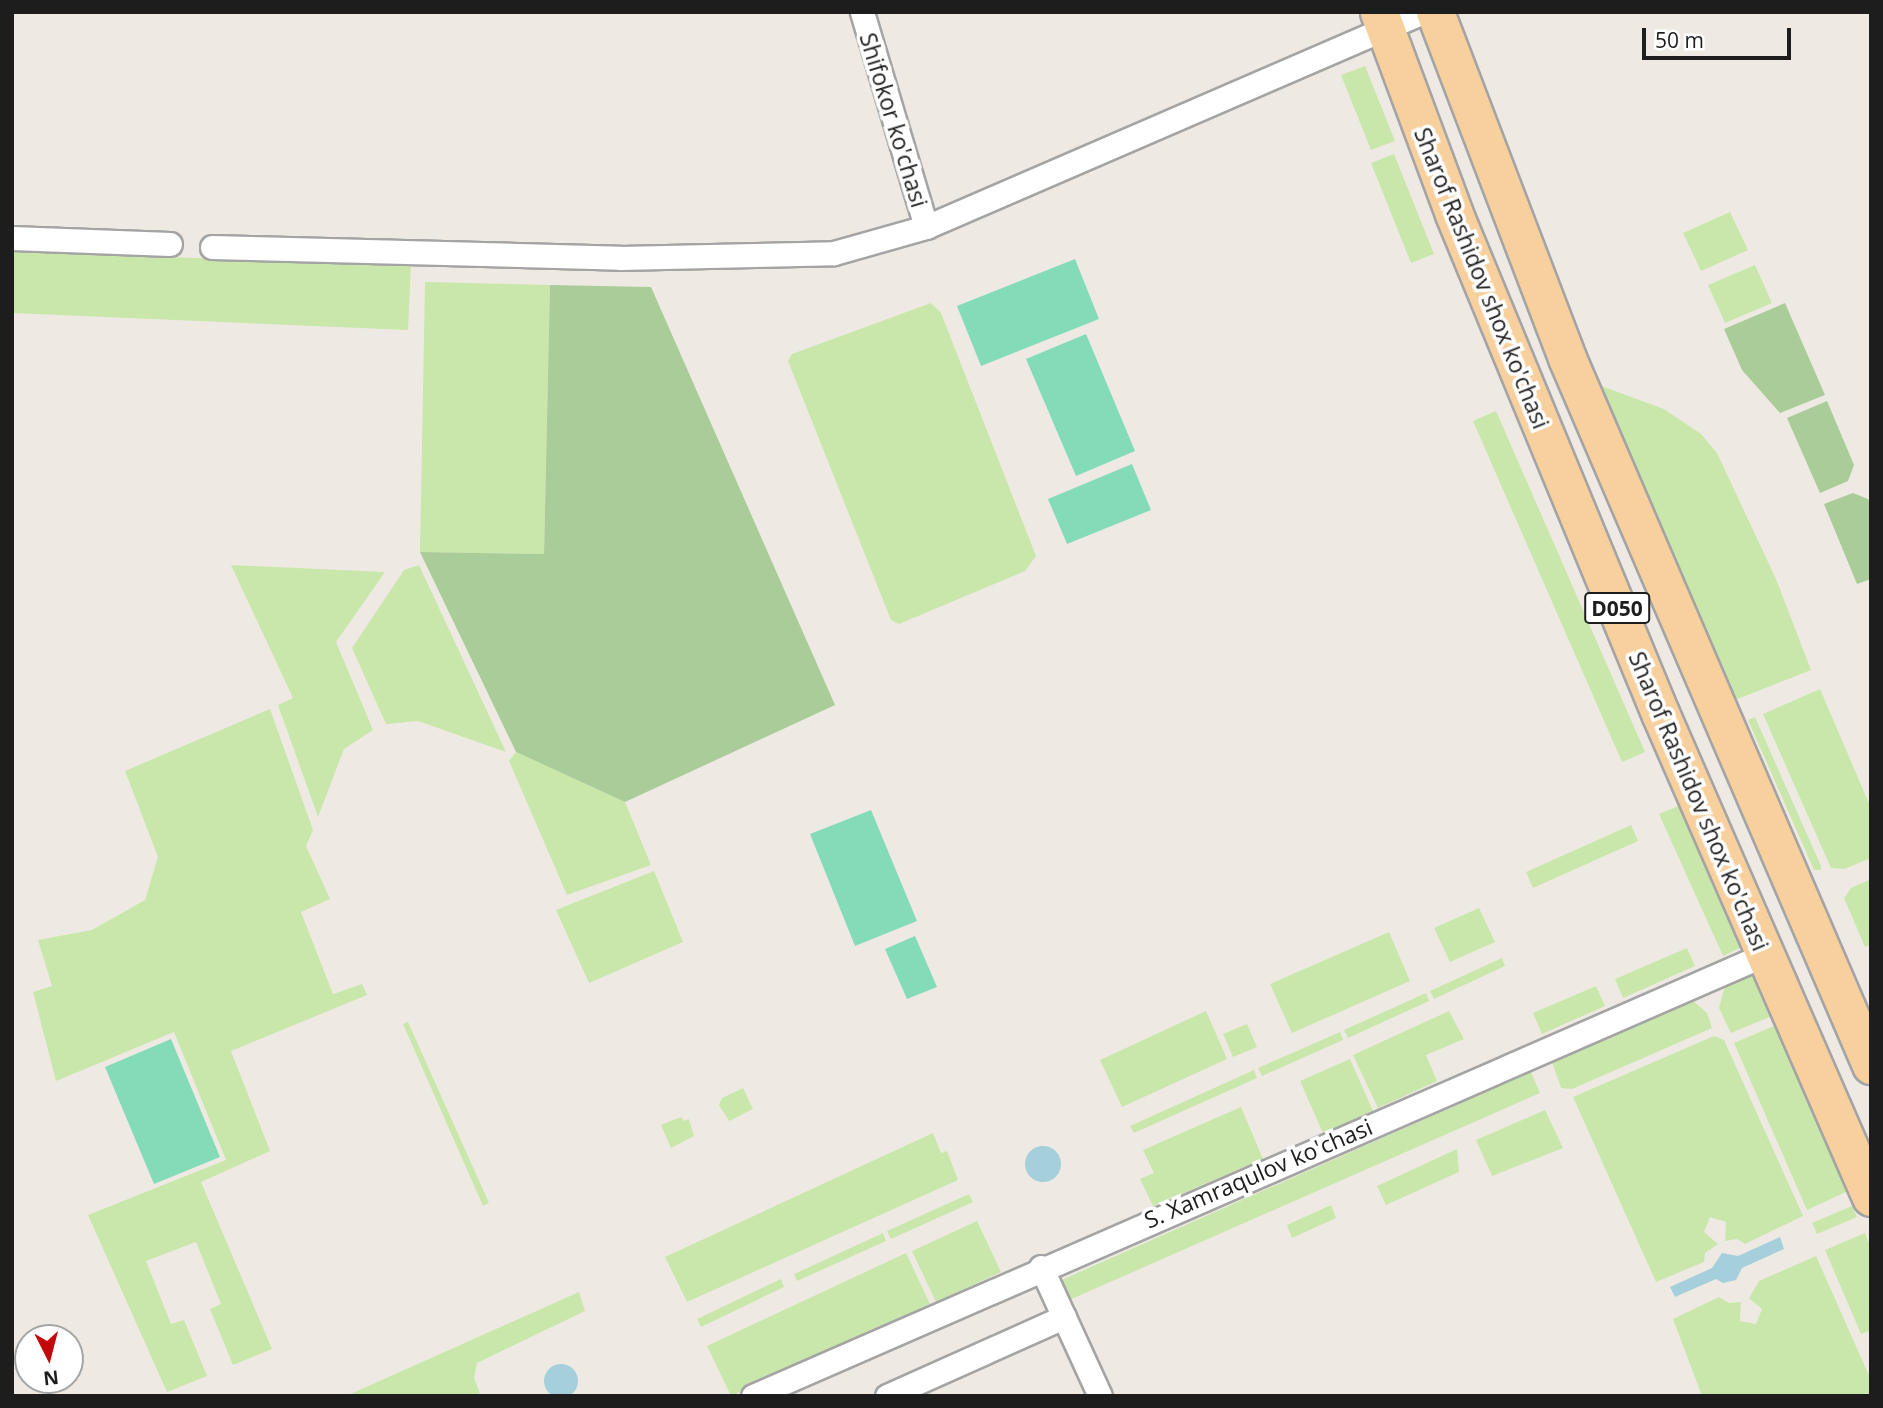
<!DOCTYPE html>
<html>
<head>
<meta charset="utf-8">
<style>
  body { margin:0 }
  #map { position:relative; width:1883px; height:1408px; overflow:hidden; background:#eeeae3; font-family:"Open Sans",sans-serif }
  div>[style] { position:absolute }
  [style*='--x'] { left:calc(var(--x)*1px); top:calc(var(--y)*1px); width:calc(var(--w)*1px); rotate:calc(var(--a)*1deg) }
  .grass>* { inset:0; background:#c9e7ab }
  .forest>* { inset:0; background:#a9cc99 }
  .pitch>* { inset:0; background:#84dbb8 }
  .water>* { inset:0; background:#a5cfda }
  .round { border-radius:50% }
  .roads { filter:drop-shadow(2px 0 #a4a4a4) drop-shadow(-2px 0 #a4a4a4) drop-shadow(0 2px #a4a4a4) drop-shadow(0 -2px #a4a4a4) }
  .minor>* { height:23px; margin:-11.5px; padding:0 11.5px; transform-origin:11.5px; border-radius:11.5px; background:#fff }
  .primary>* { height:37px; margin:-18.5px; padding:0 18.5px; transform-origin:18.5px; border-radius:18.5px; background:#f8d09e }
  span { translate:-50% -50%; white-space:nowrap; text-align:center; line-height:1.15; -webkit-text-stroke:7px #fff; paint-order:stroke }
  .shield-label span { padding:2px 5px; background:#fff; border:2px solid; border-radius:5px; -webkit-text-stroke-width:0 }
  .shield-label { font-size:21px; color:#1d1d1d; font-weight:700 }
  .street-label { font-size:23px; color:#1d1d1d }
  .frame { position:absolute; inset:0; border:14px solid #1d1d1d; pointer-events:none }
  .north { position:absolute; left:14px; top:1324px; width:70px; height:70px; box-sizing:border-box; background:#fff; border:2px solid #a5a5a5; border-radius:50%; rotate:174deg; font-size:19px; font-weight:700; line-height:28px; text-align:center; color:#1d1d1d }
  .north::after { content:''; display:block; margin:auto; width:24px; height:32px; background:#c3070b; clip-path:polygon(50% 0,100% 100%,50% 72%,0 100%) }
  .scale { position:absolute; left:1642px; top:28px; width:149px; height:32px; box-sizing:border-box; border:4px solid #1d1d1d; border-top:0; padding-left:9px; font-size:21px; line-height:24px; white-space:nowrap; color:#1d1d1d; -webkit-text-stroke:5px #fff; paint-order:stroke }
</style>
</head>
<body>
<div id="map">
  <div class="grass">
    <i style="clip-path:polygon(1365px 66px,1395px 141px,1371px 150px,1341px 75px)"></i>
    <i style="clip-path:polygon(1394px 154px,1434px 254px,1411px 263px,1371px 163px)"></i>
    <i style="clip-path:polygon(1730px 212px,1748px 250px,1701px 271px,1683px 233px)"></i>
    <i style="clip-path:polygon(12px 252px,411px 265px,408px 330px,12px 313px)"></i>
    <i style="clip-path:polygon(1755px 265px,1772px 303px,1725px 323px,1708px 285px)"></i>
    <i style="clip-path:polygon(425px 282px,550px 285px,544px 554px,420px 552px)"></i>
    <i style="clip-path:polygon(931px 303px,941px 313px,1036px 556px,1025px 571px,899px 624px,891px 620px,788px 361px,792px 354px)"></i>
    <i style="clip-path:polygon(1596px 384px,1664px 409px,1701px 434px,1717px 453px,1776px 579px,1811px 670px,1735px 700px)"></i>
    <i style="clip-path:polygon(1496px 411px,1645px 752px,1622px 762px,1473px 421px)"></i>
    <i style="clip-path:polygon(231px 565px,385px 572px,336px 642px,373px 730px,344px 749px,318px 817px,278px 705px,293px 698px)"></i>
    <i style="clip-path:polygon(419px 565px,506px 752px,418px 721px,386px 724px,352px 648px,404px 570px)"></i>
    <i style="clip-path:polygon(1820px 689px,1871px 808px,1871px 858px,1844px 869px,1831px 868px,1763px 714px)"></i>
    <i style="clip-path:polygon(270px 709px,313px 830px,306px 846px,330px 899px,301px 912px,333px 994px,362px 984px,367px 995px,231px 1051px,270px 1151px,201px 1182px,272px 1349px,233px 1365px,210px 1309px,221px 1304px,196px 1242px,146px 1261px,171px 1324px,184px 1320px,207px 1376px,167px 1392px,88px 1215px,226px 1160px,174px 1032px,56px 1081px,33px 992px,52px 986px,38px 940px,92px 930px,145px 900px,158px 857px,125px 771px)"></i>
    <i style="clip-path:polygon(1755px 717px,1821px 866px,1821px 870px,1814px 870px,1748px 720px)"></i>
    <i style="clip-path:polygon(516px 752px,625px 802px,651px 865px,567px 895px,509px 761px)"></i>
    <i style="clip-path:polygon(1681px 805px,1744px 946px,1723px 956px,1659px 814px)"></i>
    <i style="clip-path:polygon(1631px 825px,1638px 841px,1533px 888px,1526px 872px)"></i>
    <i style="clip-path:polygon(654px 871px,683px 942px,589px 983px,556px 910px)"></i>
    <i style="clip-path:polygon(1871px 879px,1871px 944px,1865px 947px,1844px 898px,1851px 888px)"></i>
    <i style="clip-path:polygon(1479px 908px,1495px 942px,1450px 962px,1434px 928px)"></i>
    <i style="clip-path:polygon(1389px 932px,1410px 981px,1292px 1033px,1270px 984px)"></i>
    <i style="clip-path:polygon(1687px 948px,1695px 966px,1623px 998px,1615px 979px)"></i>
    <i style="clip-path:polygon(1502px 958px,1505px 966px,1434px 999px,1430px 991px)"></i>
    <i style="clip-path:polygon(1752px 971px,1772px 1016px,1731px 1033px,1719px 1008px,1726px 982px)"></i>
    <i style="clip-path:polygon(1596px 986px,1605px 1006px,1542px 1034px,1533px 1013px)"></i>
    <i style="clip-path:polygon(1426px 993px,1429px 1001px,1348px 1038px,1344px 1030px)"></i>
    <i style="clip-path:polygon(1691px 999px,1707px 1013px,1712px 1028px,1572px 1089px,1561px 1088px,1552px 1062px)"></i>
    <i style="clip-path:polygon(1206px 1011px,1227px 1059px,1122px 1107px,1100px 1060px)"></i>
    <i style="clip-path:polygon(1449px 1011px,1464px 1039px,1426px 1055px,1437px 1081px,1378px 1108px,1353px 1055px)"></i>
    <i style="clip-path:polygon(408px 1022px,489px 1203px,483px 1206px,403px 1024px)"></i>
    <i style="clip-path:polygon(1247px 1024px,1257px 1047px,1233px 1057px,1223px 1034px)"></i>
    <i style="clip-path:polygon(1776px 1025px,1848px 1191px,1807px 1210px,1734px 1043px)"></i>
    <i style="clip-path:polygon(1340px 1032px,1343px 1040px,1262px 1076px,1258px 1068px)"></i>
    <i style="clip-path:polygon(1714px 1036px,1724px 1040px,1803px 1216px,1745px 1244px,1737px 1239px,1725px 1241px,1726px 1222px,1710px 1217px,1704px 1232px,1718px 1244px,1705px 1253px,1704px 1262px,1656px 1282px,1573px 1097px)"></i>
    <i style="clip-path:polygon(1350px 1059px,1373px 1111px,1323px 1133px,1300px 1081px)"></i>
    <i style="clip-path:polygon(1254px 1070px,1257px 1078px,1134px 1133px,1130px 1126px)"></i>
    <i style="clip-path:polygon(1531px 1072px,1540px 1093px,1067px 1301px,1057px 1282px)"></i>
    <i style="clip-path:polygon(743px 1088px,753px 1109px,729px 1121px,719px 1105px,722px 1098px)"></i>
    <i style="clip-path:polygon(1241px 1107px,1263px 1159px,1153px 1206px,1140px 1179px,1154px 1173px,1143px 1150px)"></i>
    <i style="clip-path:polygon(1545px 1110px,1563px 1148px,1492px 1176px,1476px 1140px)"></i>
    <i style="clip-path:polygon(681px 1117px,684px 1121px,689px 1119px,694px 1136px,671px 1148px,661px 1125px)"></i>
    <i style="clip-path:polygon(933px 1133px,941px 1153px,947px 1151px,958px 1180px,687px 1302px,665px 1257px)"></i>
    <i style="clip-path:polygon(1457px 1149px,1459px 1172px,1386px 1205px,1377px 1186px)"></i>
    <i style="clip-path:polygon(969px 1194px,973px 1202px,891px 1239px,887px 1231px)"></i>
    <i style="clip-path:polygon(1331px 1205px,1336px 1218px,1292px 1238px,1287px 1225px)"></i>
    <i style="clip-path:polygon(1852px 1206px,1857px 1217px,1817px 1234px,1812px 1223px)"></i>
    <i style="clip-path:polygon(977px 1221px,1001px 1272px,936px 1302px,912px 1251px)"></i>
    <i style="clip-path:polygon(883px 1233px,886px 1241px,797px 1281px,794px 1274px)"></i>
    <i style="clip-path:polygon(1865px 1233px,1871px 1248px,1871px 1330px,1861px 1334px,1825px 1250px)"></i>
    <i style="clip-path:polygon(906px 1253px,930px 1304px,731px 1396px,707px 1346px)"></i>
    <i style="clip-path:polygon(1816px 1256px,1871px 1380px,1871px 1396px,1702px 1396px,1673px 1319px,1719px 1297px,1729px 1303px,1741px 1302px,1740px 1321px,1756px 1324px,1762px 1309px,1749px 1298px,1759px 1281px)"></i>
    <i style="clip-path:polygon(781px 1279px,784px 1287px,701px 1327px,697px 1319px)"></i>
    <i style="clip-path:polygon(579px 1292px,585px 1311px,477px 1363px,474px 1378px,480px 1393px,473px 1396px,346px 1396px)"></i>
  </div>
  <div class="forest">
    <i style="clip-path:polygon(550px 285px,651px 287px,835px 705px,625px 802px,516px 752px,420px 552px,544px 554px)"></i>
    <i style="clip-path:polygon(1785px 303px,1825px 395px,1780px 413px,1742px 370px,1724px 329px)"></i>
    <i style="clip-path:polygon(1827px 401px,1854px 465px,1848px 481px,1820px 493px,1787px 418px)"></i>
    <i style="clip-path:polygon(1853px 493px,1868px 499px,1871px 505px,1871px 579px,1857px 584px,1824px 504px)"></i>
  </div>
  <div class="pitch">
    <i style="clip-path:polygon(1075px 259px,1099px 319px,981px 366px,957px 306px)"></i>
    <i style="clip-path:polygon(1086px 334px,1135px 451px,1076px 476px,1026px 359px)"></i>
    <i style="clip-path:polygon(1132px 464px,1151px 510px,1067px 544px,1048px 499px)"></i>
    <i style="clip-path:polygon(871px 810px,917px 921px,855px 946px,810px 834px)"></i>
    <i style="clip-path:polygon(915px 936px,937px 987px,907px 999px,885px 949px)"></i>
    <i style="clip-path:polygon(171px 1039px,220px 1157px,154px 1184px,105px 1067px)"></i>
  </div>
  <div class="water">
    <i class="round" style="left:1025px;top:1146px;width:36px;height:36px"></i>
    <i style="clip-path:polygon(1780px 1237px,1784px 1249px,1742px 1268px,1736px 1280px,1723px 1283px,1716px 1279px,1675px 1297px,1670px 1287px,1712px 1268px,1722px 1253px,1738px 1256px)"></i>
    <i class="round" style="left:544px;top:1364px;width:34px;height:34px"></i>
  </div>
  <div class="roads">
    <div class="minor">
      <i style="--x:862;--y:12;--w:224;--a:73.4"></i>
      <i style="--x:12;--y:238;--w:158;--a:2.2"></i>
      <i style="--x:212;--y:247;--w:408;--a:1.5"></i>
      <i style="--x:620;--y:258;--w:214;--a:-1.3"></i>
      <i style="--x:834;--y:253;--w:96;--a:-15.8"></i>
      <i style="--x:926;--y:227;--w:542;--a:-23.39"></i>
      <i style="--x:1041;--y:1267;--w:142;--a:65.4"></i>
      <i style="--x:753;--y:1396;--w:1103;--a:-23.57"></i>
      <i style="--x:887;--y:1396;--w:194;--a:-24.1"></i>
    </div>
    <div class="primary">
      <i style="--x:1379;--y:12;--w:215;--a:69.6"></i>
      <i style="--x:1454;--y:214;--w:540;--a:67.57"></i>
      <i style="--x:1660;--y:713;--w:528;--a:66.45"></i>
      <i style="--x:1435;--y:12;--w:370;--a:69.1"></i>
      <i style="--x:1567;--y:358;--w:770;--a:66.73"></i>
    </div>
  </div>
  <div class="shield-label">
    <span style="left:1617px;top:608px">D050</span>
  </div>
  <div class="street-label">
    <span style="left:894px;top:120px;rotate:73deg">Shifokor ko'chasi</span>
    <span style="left:1482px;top:278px;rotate:68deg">Sharof Rashidov shox ko'chasi</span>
    <span style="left:1699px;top:801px;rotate:67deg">Sharof Rashidov shox ko'chasi</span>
    <span style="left:1258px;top:1173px;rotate:-23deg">S. Xamraqulov ko'chasi</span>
  </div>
  <div class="frame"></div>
  <div class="north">N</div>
  <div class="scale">50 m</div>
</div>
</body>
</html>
